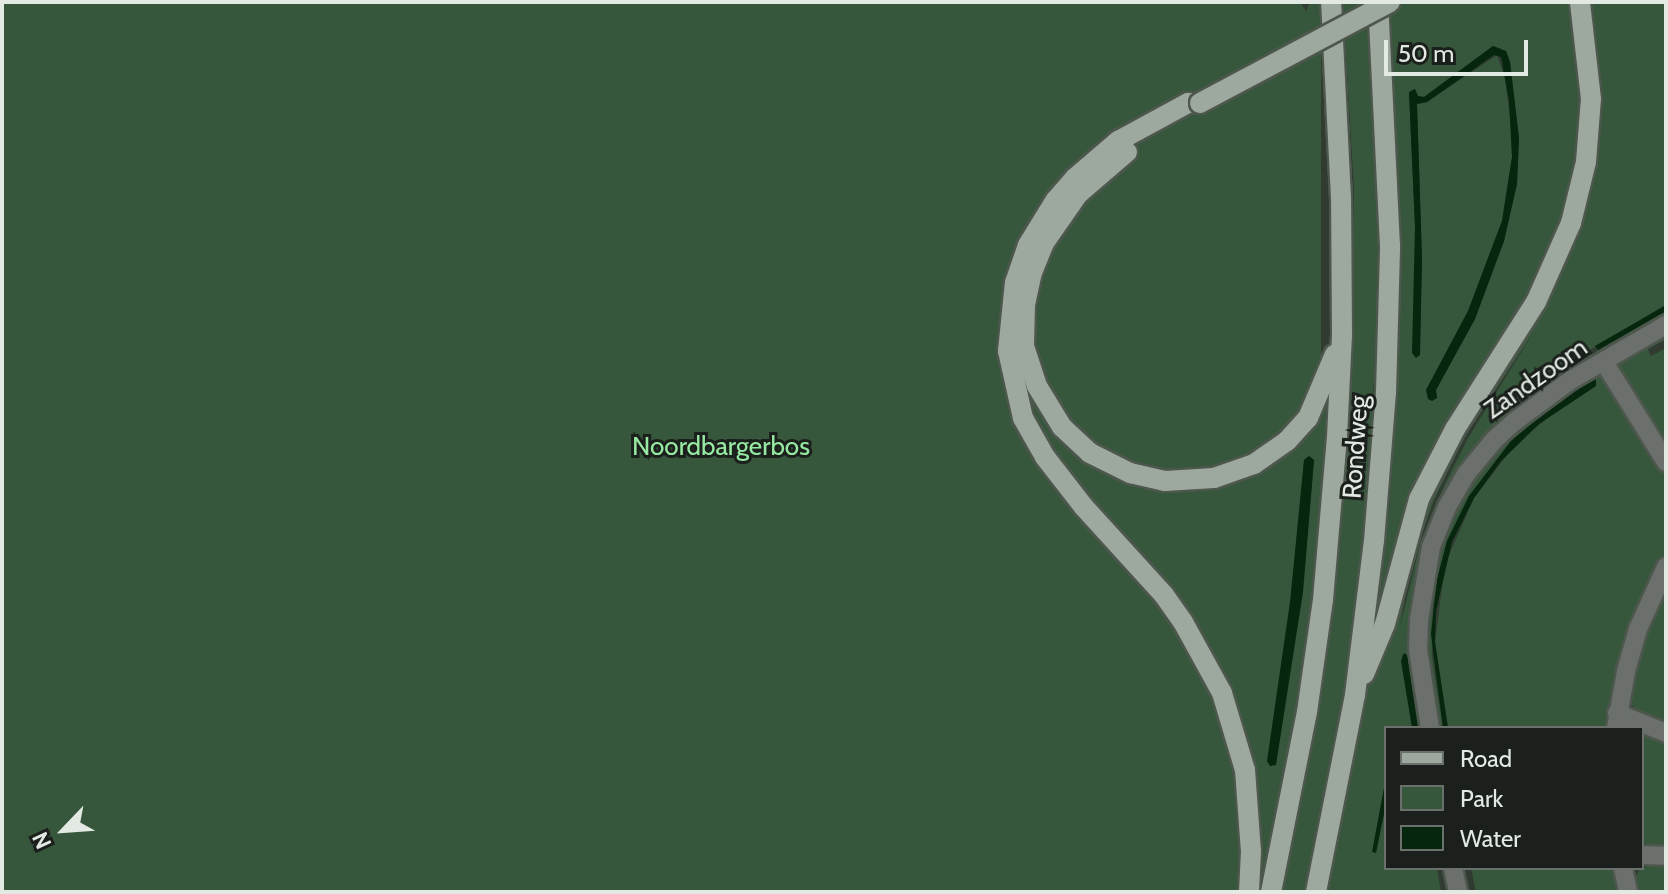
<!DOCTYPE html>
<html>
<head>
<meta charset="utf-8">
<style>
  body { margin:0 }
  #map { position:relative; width:1668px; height:894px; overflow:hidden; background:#303b31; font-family:Cabin,sans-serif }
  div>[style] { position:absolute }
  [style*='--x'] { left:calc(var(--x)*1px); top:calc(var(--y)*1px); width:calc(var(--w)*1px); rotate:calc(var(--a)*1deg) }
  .green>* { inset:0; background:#37573c }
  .water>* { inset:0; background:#06260d }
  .roads { filter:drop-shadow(2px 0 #4d574d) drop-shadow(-2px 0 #4d574d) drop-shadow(0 2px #4d574d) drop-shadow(0 -2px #4d574d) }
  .minor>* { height:18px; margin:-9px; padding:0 9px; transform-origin:9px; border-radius:9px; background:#6b706c }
  .primary>* { height:20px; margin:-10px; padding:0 10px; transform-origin:10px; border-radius:10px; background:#9da89e }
  .bridges { filter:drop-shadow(2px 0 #4d574d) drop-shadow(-2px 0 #4d574d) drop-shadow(0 2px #4d574d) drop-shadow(0 -2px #4d574d) }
  .primary-bridge>* { height:20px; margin:-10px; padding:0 10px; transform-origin:10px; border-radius:10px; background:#9da89e }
  span { translate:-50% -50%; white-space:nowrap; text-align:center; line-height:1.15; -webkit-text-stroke:6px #1c201c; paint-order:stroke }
  .street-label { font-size:26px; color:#e3e9e3 }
  .park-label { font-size:26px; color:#96e9a2 }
  .frame { position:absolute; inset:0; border:4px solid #e3e9e3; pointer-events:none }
  .legend { position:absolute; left:1384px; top:726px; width:260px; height:144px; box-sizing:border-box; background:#1c201c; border:2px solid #6c706c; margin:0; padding:10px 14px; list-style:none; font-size:24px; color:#e3e9e3 }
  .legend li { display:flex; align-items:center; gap:16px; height:40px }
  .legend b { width:40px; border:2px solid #6c706c }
  .north { position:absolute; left:24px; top:790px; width:80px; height:80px; -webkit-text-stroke:6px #1c201c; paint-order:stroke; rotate:245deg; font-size:22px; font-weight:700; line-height:32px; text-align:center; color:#e3e9e3 }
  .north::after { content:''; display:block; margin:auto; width:28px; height:36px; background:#e3e9e3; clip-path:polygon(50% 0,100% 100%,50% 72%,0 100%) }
  .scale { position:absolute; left:1384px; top:40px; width:144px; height:36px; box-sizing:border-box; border:4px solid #e3e9e3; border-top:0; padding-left:10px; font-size:24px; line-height:28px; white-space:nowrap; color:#e3e9e3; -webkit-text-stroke:6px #1c201c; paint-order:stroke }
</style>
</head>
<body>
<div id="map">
  <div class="green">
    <i style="clip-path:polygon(evenodd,2px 2px,1300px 2px,1306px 11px,1310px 2px,1321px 2px,1321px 360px,1317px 385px,1303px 416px,1302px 432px,1328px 393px,1317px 557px,1340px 543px,1351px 377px,1354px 190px,1343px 2px,1367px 2px,1374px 80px,1379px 282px,1366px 527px,1389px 513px,1398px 373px,1401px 250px,1390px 2px,1574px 2px,1583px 56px,1582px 149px,1564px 227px,1538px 288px,1456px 416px,1423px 479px,1415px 498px,1411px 541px,1447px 457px,1542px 305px,1578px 223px,1591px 167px,1597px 108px,1595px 54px,1586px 2px,1666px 2px,1666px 305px,1530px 385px,1533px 390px,1591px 354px,1595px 361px,1531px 400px,1489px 438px,1444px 503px,1421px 567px,1414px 645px,1425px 728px,1418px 728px,1407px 655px,1402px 654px,1413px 728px,1386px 728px,1386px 868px,1437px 868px,1441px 892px,2px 892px,2px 2px,1493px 46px,1506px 51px,1510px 62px,1519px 138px,1517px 184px,1504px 241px,1475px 319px,1436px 390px,1437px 398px,1431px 400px,1426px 390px,1468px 311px,1502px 221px,1512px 157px,1511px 127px,1505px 78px,1497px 55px,1427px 102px,1417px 104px,1422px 258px,1420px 354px,1414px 357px,1415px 227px,1409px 92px,1415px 89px,1418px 96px,1424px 97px,1493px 46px,2px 2px,1535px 330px,1468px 438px,1443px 488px,1418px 552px,1400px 627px,1410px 567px,1434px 500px,1465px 436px,1535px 330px,2px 2px,1309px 456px,1314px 460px,1305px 564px,1294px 571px,1304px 460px,1309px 456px)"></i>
    <i style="clip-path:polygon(1666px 311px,1666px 320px,1600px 359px,1595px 352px)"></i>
    <i style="clip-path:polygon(1666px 330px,1666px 339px,1648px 349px,1651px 356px,1666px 348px,1666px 448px,1619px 368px,1621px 357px)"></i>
    <i style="clip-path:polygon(1596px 371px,1607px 376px,1666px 476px,1666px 552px,1638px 609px,1609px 728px,1448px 728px,1435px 642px,1445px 564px,1474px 498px,1515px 445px,1555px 412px,1596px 386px,1566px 395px,1511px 441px,1469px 496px,1447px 541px,1433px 604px,1432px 656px,1443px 728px,1434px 728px,1424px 656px,1430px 570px,1451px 512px,1500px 441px)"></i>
    <i style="clip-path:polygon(1666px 582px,1666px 725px,1638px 713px,1629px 701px,1630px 683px)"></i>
    <i style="clip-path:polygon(1642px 732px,1666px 740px,1666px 848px,1642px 843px)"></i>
    <i style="clip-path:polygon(1666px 862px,1666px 892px,1635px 892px,1634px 881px,1640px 868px)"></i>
    <i style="clip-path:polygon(1471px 868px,1616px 868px,1621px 892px,1476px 892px)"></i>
  </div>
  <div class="water">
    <i style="clip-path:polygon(1493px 46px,1506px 51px,1510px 62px,1519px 138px,1517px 184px,1504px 241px,1475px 319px,1436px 390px,1437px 398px,1432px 401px,1428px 399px,1426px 390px,1468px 311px,1502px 221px,1512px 157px,1509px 101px,1501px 57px,1494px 55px,1427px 102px,1417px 104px,1422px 258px,1420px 355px,1416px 358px,1412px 353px,1415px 227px,1409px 92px,1415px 89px,1418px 96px,1424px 97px)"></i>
    <i style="clip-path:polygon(1666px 305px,1666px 311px,1598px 350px,1595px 346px)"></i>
    <i style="clip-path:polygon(1585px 352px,1588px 356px,1530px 389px,1530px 384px)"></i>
    <i style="clip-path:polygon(1596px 379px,1596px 386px,1539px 424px,1501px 461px,1474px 498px,1452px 542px,1436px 611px,1435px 642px,1448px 728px,1443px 728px,1431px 634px,1437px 579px,1447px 541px,1469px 496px,1511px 441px,1566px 395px)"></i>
    <i style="clip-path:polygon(1309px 456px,1314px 460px,1303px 592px,1276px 765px,1270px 766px,1267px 761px,1290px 602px,1304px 460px)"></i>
    <i style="clip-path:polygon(1404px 653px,1407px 655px,1418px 728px,1412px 728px,1401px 661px)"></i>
    <i style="clip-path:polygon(1386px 777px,1386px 804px,1376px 853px,1372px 852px)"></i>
  </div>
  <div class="roads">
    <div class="minor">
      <i style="--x:1604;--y:362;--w:118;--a:58.2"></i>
      <i style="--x:1617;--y:713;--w:53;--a:22.2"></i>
      <i style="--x:1430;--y:728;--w:79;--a:-98.7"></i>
      <i style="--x:1418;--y:650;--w:30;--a:-88"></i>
      <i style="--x:1419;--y:620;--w:74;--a:-80.7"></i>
      <i style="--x:1431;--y:547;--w:43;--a:-68.2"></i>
      <i style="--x:1447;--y:507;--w:39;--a:-60"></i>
      <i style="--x:1467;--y:473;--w:43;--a:-50.7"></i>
      <i style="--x:1494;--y:440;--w:27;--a:-42"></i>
      <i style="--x:1514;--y:422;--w:71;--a:-36.4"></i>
      <i style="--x:1571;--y:380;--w:110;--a:-30.1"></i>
      <i style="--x:1616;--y:728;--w:58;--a:-80"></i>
      <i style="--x:1626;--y:671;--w:44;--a:-74.1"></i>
      <i style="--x:1638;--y:629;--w:68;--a:-65.7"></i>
      <i style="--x:1642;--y:855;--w:24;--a:2"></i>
      <i style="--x:1453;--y:868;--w:25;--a:78"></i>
      <i style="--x:1623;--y:868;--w:25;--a:78"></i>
    </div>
    <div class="primary">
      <i style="--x:1200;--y:103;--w:12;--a:180"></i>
      <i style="--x:1188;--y:103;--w:80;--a:151.5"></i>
      <i style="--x:1118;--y:141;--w:57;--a:139.3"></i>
      <i style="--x:1075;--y:178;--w:30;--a:131"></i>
      <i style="--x:1055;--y:201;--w:52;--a:121.5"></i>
      <i style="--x:1028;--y:245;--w:39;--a:109"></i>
      <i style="--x:1015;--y:282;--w:69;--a:95.8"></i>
      <i style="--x:1008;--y:351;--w:69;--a:77.4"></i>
      <i style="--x:1023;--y:418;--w:45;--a:60.6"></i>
      <i style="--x:1045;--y:457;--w:62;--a:52.2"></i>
      <i style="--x:1083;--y:506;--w:120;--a:47.7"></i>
      <i style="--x:1164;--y:595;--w:33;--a:55"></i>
      <i style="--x:1183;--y:622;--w:81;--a:61.2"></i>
      <i style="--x:1222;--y:693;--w:80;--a:73.4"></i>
      <i style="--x:1245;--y:770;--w:81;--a:85.8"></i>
      <i style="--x:1251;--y:851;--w:41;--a:92.8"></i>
      <i style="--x:1127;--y:152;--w:65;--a:139.4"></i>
      <i style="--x:1078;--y:194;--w:60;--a:124.8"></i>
      <i style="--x:1044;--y:243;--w:31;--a:112"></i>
      <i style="--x:1032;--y:272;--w:34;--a:102"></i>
      <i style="--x:1025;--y:305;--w:41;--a:91.4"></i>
      <i style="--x:1024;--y:346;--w:42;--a:72"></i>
      <i style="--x:1037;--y:386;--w:48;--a:58.6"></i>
      <i style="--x:1062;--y:427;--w:38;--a:43"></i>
      <i style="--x:1090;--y:453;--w:45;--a:26.6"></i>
      <i style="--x:1130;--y:473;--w:36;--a:13"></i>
      <i style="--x:1165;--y:481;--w:49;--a:-3.5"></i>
      <i style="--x:1214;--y:478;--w:42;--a:-19.3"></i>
      <i style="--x:1254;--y:464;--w:40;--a:-34.9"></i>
      <i style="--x:1287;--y:441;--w:31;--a:-48"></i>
      <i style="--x:1308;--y:418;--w:69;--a:-67.1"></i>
      <i style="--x:1364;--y:674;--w:54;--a:-67.2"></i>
      <i style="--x:1385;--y:624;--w:130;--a:-74.8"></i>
      <i style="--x:1419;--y:499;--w:79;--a:-62.8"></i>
      <i style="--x:1455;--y:429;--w:151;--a:-57.5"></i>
      <i style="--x:1536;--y:302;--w:86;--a:-66.1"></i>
      <i style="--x:1571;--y:223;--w:63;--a:-76.2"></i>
      <i style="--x:1586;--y:162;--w:63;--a:-85.5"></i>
      <i style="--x:1591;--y:99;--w:98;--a:-96.5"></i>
      <i style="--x:1271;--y:892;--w:184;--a:-78.7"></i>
      <i style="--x:1307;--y:712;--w:113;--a:-81.9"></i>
      <i style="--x:1323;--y:600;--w:164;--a:-85.1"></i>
      <i style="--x:1337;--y:437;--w:102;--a:-87.2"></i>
      <i style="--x:1342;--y:335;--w:137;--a:-90.4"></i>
      <i style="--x:1341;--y:198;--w:196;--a:-92.9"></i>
      <i style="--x:1316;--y:892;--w:201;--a:-78.8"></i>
      <i style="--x:1355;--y:695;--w:155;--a:-83"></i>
      <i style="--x:1374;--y:541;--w:148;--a:-85.4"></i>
      <i style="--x:1386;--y:393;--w:147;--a:-88.4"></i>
      <i style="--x:1390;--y:246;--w:244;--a:-92.8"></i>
    </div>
  </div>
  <div class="bridges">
    <div class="primary-bridge">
      <i style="--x:1200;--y:103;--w:215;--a:-28"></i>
    </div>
  </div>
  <div class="street-label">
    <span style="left:1536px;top:379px;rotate:-35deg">Zandzoom</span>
    <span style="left:1356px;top:447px;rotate:-86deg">Rondweg</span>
  </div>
  <div class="park-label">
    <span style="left:721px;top:447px">Noordbargerbos</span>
  </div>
  <div class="frame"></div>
  <ul class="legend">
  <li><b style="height:10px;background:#9da89e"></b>Road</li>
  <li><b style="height:22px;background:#37573c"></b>Park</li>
  <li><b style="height:22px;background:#06260d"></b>Water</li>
  </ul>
  <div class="north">N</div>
  <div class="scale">50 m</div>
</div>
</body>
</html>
